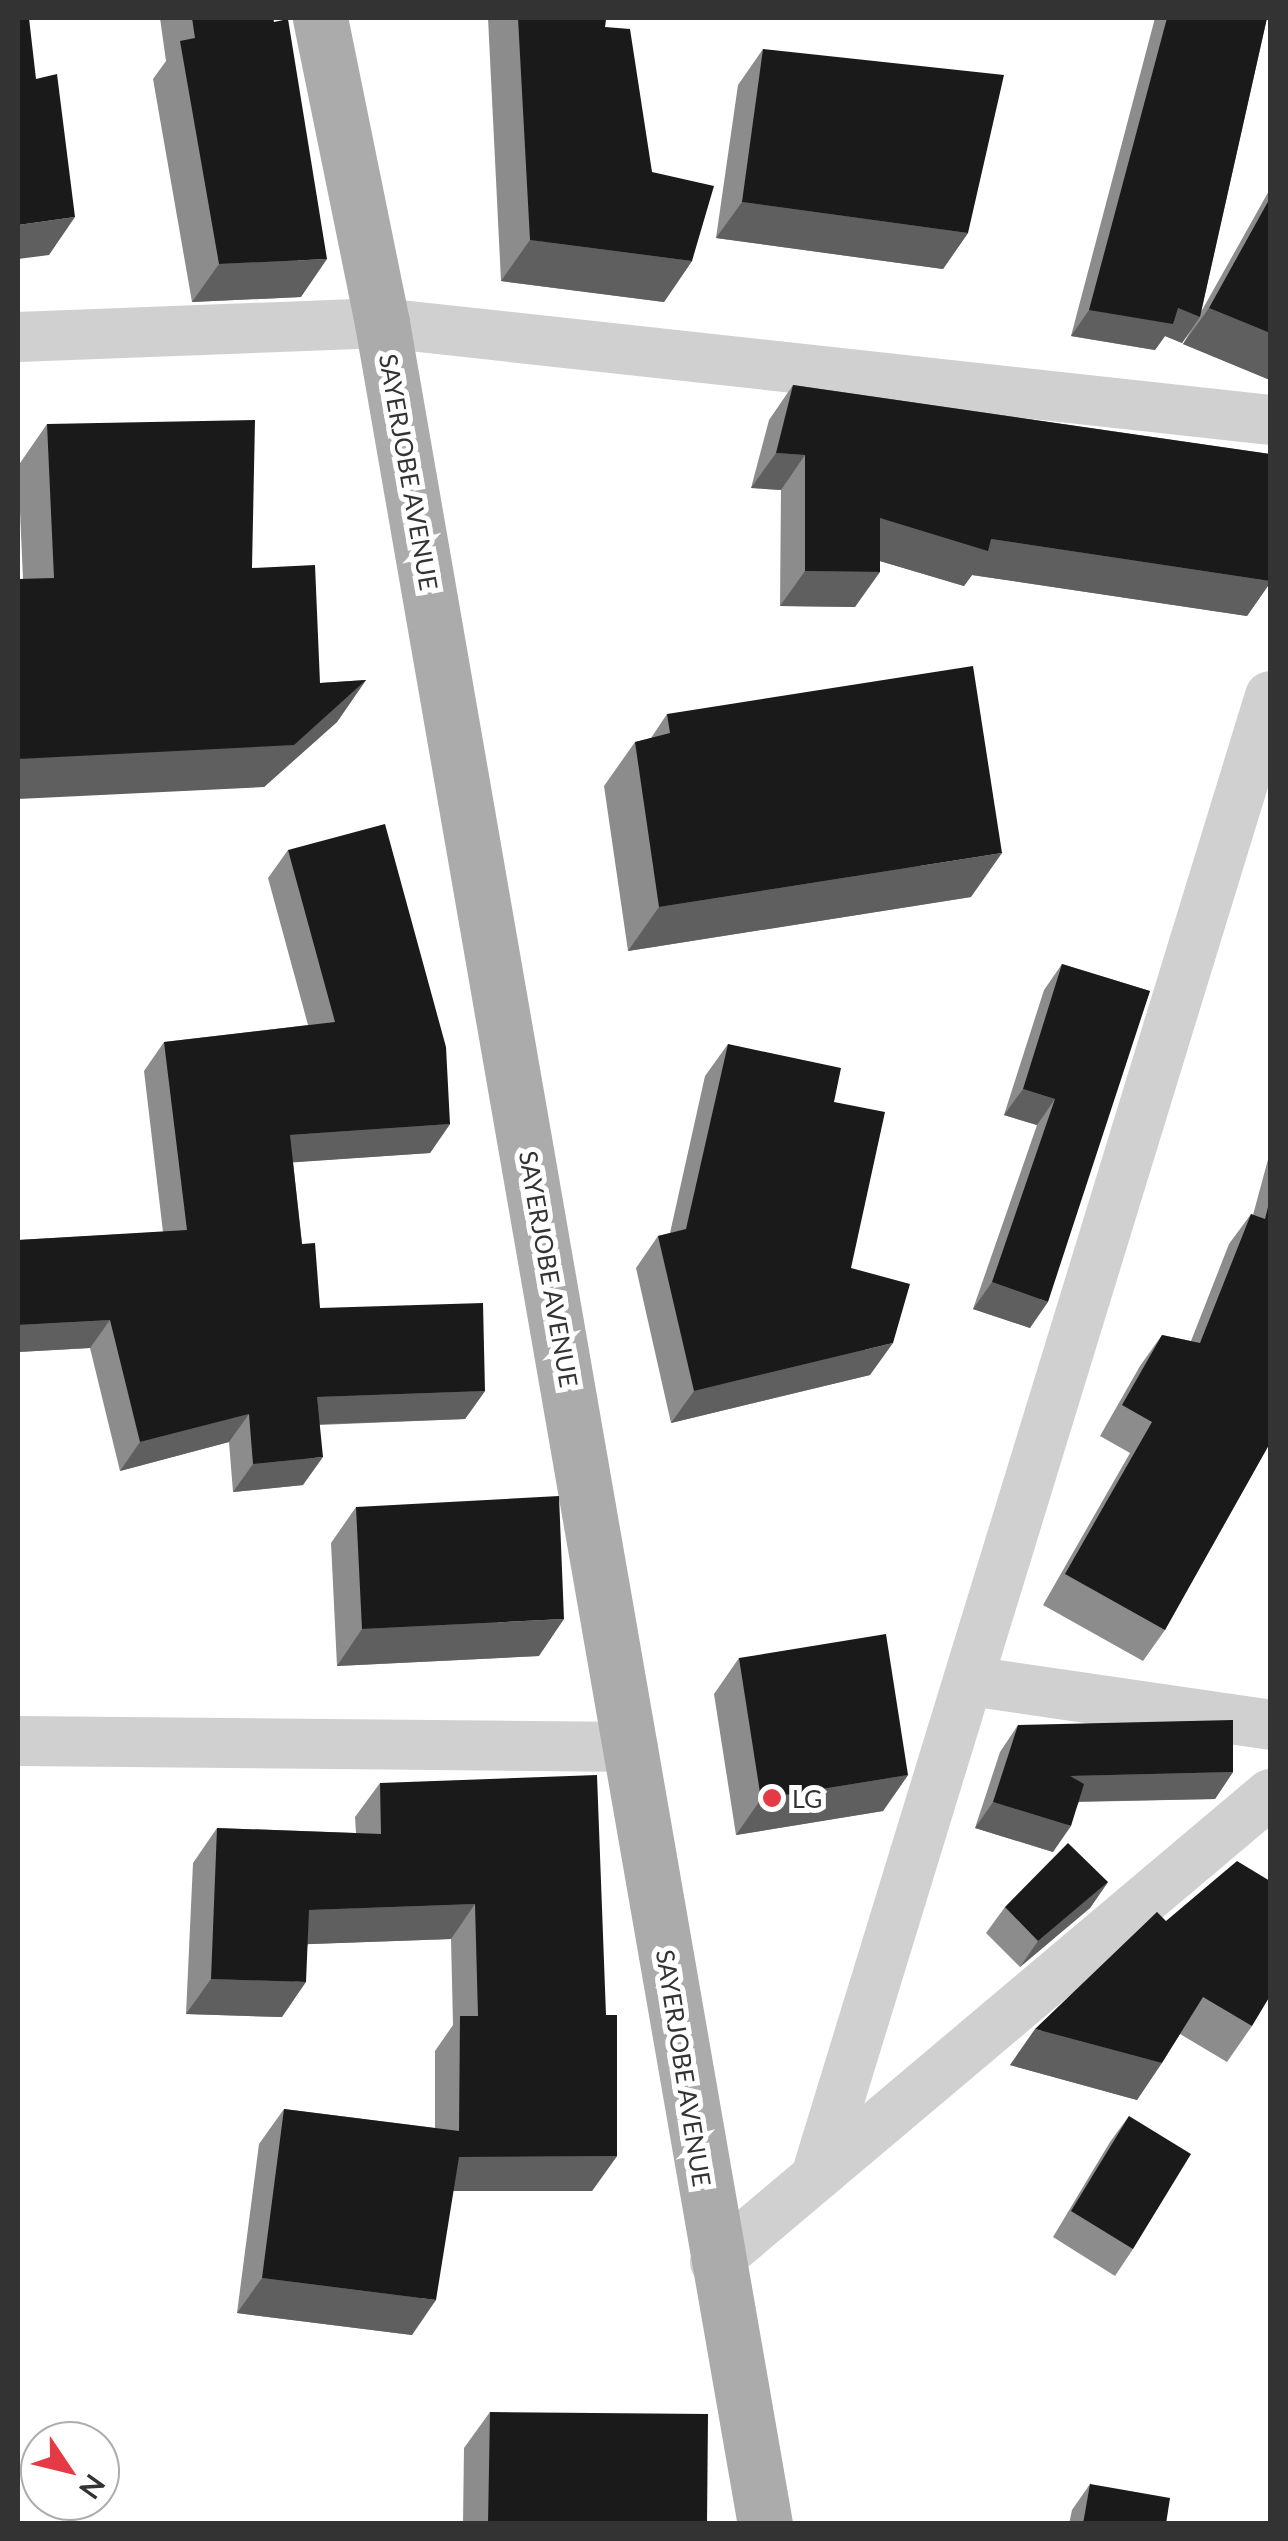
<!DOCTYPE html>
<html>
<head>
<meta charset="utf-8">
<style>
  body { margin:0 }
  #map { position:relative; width:1288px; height:2541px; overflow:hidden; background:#fff; font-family:Lato,sans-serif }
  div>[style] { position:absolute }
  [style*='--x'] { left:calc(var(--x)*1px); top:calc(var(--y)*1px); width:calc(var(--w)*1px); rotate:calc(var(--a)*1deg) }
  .street>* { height:50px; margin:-25px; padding:0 25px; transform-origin:25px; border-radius:25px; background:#d0d0d0 }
  .primary>* { height:55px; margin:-27.5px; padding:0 27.5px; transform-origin:27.5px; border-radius:27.5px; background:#ababab }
  .wall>* { inset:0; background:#8c8c8c }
  .shaded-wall>* { inset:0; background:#5f5f5f }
  .building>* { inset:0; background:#1a1a1a }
  .dots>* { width:28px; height:28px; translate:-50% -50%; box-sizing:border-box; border:5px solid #fff; border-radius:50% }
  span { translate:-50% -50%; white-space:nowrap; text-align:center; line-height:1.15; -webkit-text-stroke:10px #fff; paint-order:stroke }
  .street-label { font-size:25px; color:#333 }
  .poi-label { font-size:25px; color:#333 }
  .left { translate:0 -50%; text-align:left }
  .frame { position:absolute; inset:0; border:20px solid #333; pointer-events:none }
  .north { position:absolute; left:20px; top:2421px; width:100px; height:100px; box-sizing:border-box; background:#fff; border:2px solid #adadad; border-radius:50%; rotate:125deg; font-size:28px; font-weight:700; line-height:40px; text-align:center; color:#333 }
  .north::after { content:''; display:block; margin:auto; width:35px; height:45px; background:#e63946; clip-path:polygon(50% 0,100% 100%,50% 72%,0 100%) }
</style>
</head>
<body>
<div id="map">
  <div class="street">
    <i style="--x:18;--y:337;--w:364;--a:-2.2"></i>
    <i style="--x:382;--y:323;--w:893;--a:6.23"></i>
    <i style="--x:970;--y:1681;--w:303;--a:8.3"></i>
    <i style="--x:18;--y:1741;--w:615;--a:0.56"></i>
    <i style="--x:816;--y:2176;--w:1548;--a:-72.95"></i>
    <i style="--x:715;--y:2262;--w:726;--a:-40.14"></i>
  </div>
  <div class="primary">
    <i style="--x:320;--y:18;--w:311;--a:78.5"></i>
    <i style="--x:382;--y:323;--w:2234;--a:80.13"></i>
  </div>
  <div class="wall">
    <i style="clip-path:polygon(160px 18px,273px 18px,301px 297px,192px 302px,153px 79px,166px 61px)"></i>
    <i style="clip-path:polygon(488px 18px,606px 18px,605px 27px,652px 172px,692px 261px,664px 302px,501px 281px)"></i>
    <i style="clip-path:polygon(1155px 18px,1267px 18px,1201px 312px,1270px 189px,1270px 380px,1183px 344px,1191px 330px,1182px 343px,1165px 336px,1155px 350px,1071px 336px)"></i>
    <i style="clip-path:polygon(763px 49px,968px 233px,943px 269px,716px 238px,738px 85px)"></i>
    <i style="clip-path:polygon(793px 385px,1270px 454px,1270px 583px,1247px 616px,972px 575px,964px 586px,880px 561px,855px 607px,780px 606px,781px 490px,751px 488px,769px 420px)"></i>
    <i style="clip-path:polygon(47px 424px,252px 568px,320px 683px,366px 680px,337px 722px,264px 787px,23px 579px,18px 466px)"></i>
    <i style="clip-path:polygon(667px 714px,971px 897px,628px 951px,604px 786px,635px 742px,651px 738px)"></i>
    <i style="clip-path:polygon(288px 850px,450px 1124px,430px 1153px,293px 1162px,302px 1244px,320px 1308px,485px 1391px,465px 1419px,320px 1425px,303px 1485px,233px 1492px,229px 1442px,120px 1471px,90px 1348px,18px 1352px,18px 1240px,163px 1232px,144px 1071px,164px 1042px,308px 1025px,268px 878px)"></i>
    <i style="clip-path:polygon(1062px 964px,1150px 991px,1030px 1328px,973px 1309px,1037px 1125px,1004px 1115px,1044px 990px)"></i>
    <i style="clip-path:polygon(728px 1044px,834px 1102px,851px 1268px,870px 1375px,671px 1423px,636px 1268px,658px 1236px,670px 1233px,705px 1076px)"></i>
    <i style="clip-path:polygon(1270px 1152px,1270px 1443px,1165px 1630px,1143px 1661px,1043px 1605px,1130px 1453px,1100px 1436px,1140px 1366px,1162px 1335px,1191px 1341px,1229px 1244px,1251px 1214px,1253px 1215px)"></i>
    <i style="clip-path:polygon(356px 1507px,539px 1656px,337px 1666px,331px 1543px)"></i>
    <i style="clip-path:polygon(739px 1658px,908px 1775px,883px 1811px,736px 1835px,714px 1694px)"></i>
    <i style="clip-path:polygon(1018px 1725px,1233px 1772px,1215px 1799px,1079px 1802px,1053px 1852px,975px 1828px,1000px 1752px)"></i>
    <i style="clip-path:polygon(380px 1783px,606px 2015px,617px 2156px,592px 2191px,453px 2191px,412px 2335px,237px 2313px,259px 2144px,284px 2109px,435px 2128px,435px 2051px,453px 2025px,451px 1939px,308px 1944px,282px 2017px,186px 2014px,193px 1863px,217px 1828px,356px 1833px,355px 1817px)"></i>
    <i style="clip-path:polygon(1108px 1882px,1090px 1908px,1020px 1967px,986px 1933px,1005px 1907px)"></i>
    <i style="clip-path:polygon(1157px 1912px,1252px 2026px,1227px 2062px,1180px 2034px,1137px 2100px,1010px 2065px)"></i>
    <i style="clip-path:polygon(1129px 2116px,1133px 2249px,1115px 2276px,1053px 2237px,1110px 2142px)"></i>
    <i style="clip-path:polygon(490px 2412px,707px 2524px,463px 2524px,464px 2448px)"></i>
    <i style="clip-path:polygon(1090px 2484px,1166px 2524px,1069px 2524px,1072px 2510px)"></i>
  </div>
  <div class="shaded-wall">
    <i style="clip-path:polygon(742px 202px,968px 233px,943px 269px,716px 238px)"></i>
    <i style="clip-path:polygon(75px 217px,49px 255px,18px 259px,18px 225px)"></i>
    <i style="clip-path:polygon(530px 240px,692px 261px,664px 302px,501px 281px)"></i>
    <i style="clip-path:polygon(327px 259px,301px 297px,192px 302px,219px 264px)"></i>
    <i style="clip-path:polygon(1178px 308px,1200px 317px,1182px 343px,1165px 336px,1155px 350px,1071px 336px,1089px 310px)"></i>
    <i style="clip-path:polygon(1209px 308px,1270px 333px,1270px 380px,1183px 344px)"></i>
    <i style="clip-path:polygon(776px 453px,805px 455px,781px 490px,751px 488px)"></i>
    <i style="clip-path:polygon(880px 518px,991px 539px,1270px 581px,1270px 583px,1247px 616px,972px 575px,964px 586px,856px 554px)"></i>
    <i style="clip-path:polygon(805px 571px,880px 572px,855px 607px,780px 606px)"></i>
    <i style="clip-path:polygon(366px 680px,337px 722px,264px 787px,18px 799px,18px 759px)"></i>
    <i style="clip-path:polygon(1002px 853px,971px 897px,628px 951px,659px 907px)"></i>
    <i style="clip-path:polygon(1023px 1089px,1055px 1099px,1037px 1125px,1004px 1115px)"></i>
    <i style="clip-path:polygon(450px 1124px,430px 1153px,270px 1164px,290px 1135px)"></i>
    <i style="clip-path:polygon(992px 1282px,1048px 1302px,1030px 1328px,973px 1309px)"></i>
    <i style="clip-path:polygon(110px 1320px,90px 1348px,18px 1352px,18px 1325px)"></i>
    <i style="clip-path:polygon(893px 1343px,870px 1375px,671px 1423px,694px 1391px)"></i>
    <i style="clip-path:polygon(485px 1391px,465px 1419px,298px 1425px,317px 1397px)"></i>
    <i style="clip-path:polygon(249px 1414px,229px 1442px,120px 1471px,140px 1442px)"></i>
    <i style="clip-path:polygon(323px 1457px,303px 1485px,233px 1492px,253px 1464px)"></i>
    <i style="clip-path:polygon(564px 1619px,539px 1656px,337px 1666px,362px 1629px)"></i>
    <i style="clip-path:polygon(1233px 1772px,1215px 1799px,1052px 1802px,1070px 1776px)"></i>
    <i style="clip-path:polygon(908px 1775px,883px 1811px,736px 1835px,761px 1799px)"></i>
    <i style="clip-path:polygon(993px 1802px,1071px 1826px,1053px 1852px,975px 1828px)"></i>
    <i style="clip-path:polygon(1108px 1882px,1090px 1908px,1020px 1967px,1038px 1941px)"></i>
    <i style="clip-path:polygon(475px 1904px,451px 1939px,285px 1945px,309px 1910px)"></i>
    <i style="clip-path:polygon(211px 1979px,306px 1982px,282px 2017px,186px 2014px)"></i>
    <i style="clip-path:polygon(1035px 2029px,1162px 2063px,1137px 2100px,1010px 2065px)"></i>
    <i style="clip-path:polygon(617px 2156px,592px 2191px,434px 2191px,459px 2157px)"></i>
    <i style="clip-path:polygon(262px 2278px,436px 2300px,412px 2335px,237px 2313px)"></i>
  </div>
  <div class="building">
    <i style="clip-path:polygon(18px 18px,29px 18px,36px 79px,57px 74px,75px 217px,18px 225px)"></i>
    <i style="clip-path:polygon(192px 18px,273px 18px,274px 22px,288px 19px,327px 259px,219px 264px,180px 41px,195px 38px)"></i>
    <i style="clip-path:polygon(518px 18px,606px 18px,605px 27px,630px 29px,652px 172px,714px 186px,692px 261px,530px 240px)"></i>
    <i style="clip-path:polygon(1167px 18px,1267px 18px,1200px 317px,1178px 308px,1173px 324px,1089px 310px)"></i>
    <i style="clip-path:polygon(763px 49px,1004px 75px,968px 233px,742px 202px)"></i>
    <i style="clip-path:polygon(1270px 198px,1270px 333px,1209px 308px)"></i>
    <i style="clip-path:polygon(793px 385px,1270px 454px,1270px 581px,991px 539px,988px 551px,880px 518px,880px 572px,805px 571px,805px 455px,776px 453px)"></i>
    <i style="clip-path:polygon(255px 420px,252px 568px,315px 565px,320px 683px,366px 680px,294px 745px,18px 759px,18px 579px,54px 578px,47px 424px)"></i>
    <i style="clip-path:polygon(973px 666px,1002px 853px,659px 907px,635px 742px,670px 733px,667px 714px)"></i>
    <i style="clip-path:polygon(385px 824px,446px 1047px,450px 1124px,290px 1135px,302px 1244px,315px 1243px,320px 1308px,483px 1303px,485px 1391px,317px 1397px,323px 1457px,253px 1464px,249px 1414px,140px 1442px,110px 1320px,18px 1325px,18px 1240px,187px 1230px,164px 1042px,335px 1022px,288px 850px)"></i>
    <i style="clip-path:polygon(1062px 964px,1150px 991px,1048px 1302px,992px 1282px,1055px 1099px,1023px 1089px)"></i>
    <i style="clip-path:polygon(728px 1044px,841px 1068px,834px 1102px,885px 1112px,851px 1268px,910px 1284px,893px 1343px,694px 1391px,658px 1236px,686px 1229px)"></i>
    <i style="clip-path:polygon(1270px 1199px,1270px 1443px,1165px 1630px,1065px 1574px,1152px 1422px,1122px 1405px,1162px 1335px,1200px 1343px,1251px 1214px,1265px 1219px)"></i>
    <i style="clip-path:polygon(559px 1496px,564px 1619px,362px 1629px,356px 1507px)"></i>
    <i style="clip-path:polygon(886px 1634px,908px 1775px,761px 1799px,739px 1658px)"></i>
    <i style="clip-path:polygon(1233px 1720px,1233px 1772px,1070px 1776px,1084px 1784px,1071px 1826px,993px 1802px,1018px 1725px)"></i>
    <i style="clip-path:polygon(597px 1775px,606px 2015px,617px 2015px,617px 2156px,459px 2157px,436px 2300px,262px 2278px,284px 2109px,459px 2131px,460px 2016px,478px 2016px,475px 1904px,309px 1910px,306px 1982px,211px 1979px,217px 1828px,381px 1834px,380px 1783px)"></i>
    <i style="clip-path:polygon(1068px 1843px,1108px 1882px,1038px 1941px,1005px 1907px)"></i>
    <i style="clip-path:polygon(1237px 1861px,1270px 1881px,1270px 1996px,1252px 2026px,1203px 1997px,1162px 2063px,1035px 2029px,1157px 1912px,1166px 1921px)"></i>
    <i style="clip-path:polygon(1129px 2116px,1191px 2154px,1133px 2249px,1071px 2211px)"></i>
    <i style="clip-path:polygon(490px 2412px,708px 2414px,707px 2524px,488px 2524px)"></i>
    <i style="clip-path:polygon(1090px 2484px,1170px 2498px,1166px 2524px,1083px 2524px)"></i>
  </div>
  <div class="dots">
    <i style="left:772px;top:1798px;background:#e63946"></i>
  </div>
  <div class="street-label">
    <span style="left:409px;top:472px;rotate:80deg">SAYERJOBE AVENUE</span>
    <span style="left:549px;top:1269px;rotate:80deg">SAYERJOBE AVENUE</span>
    <span style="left:684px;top:2068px;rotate:81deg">SAYERJOBE AVENUE</span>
  </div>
  <div class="poi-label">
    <span class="left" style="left:792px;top:1798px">LG</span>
  </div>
  <div class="frame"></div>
  <div class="north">N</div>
</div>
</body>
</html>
